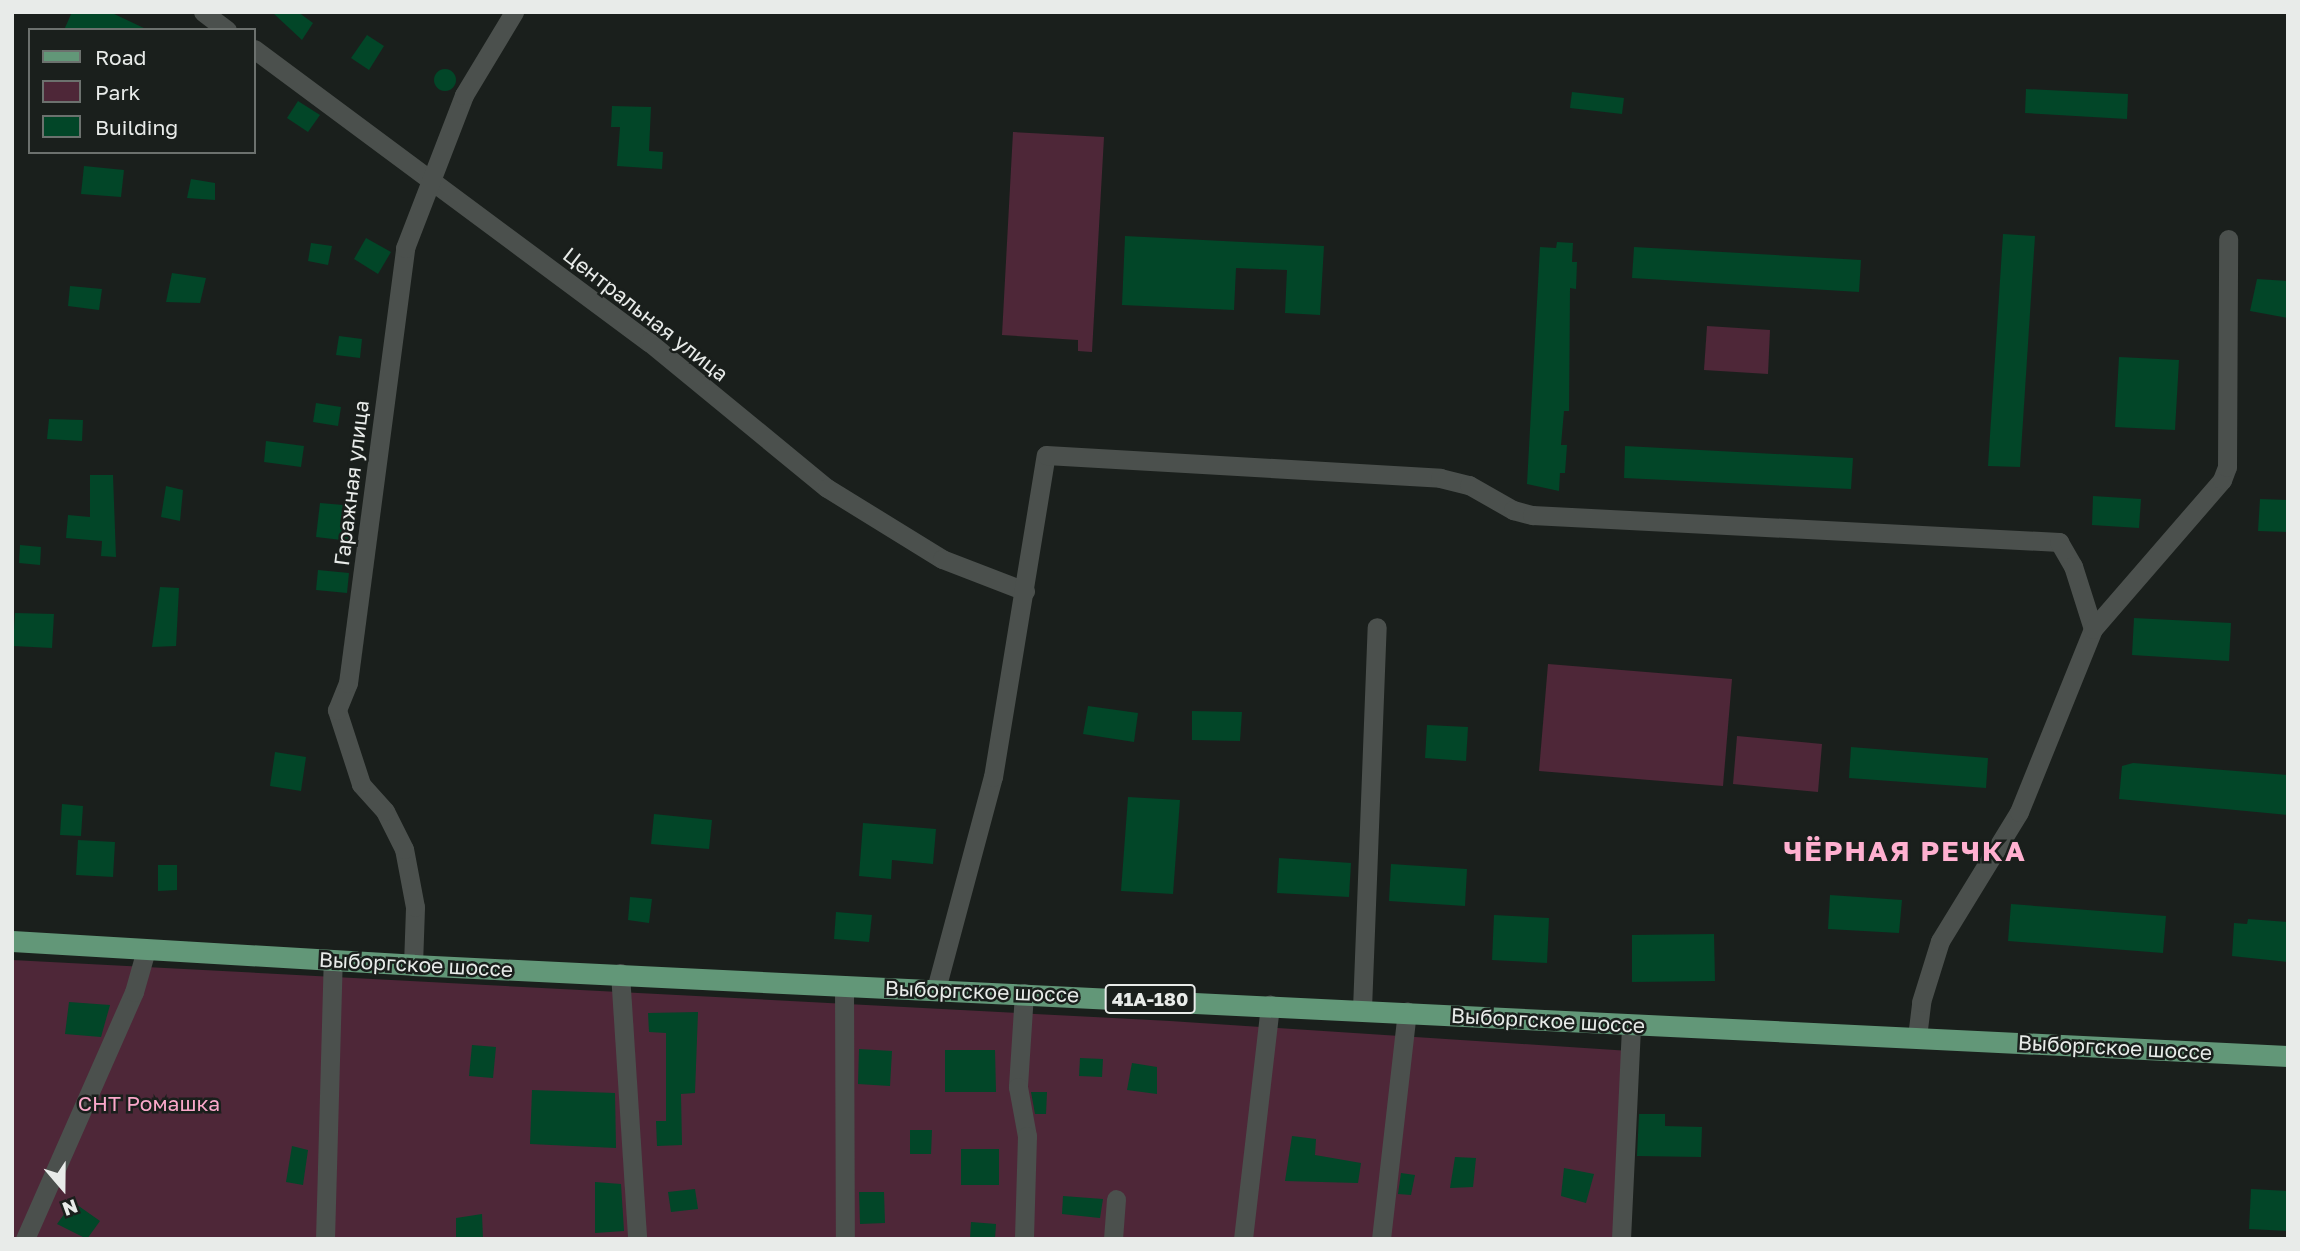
<!DOCTYPE html>
<html>
<head>
<meta charset="utf-8">
<style>
  body { margin:0 }
  #map { position:relative; width:2300px; height:1251px; overflow:hidden; background:#1a1f1c; font-family:"Golos Text",sans-serif }
  div>[style] { position:absolute }
  [style*='--x'] { left:calc(var(--x)*1px); top:calc(var(--y)*1px); width:calc(var(--w)*1px); rotate:calc(var(--a)*1deg) }
  .green>* { inset:0; background:#4e2738 }
  .building>* { inset:0; background:#024628 }
  .round { border-radius:50% }
  .street>* { height:19px; margin:-9.5px; padding:0 9.5px; transform-origin:9.5px; border-radius:9.5px; background:#4b504d }
  .primary>* { height:21px; margin:-10.5px; padding:0 10.5px; transform-origin:10.5px; border-radius:10.5px; background:#629778 }
  span { translate:-50% -50%; white-space:nowrap; text-align:center; line-height:1.15; -webkit-text-stroke:5px #1a1f1c; paint-order:stroke }
  .shield-label span { padding:2px 5px; background:#1a1f1c; border:2px solid; border-radius:5px; -webkit-text-stroke-width:0 }
  .shield-label { font-size:19px; color:#e8ebe9; font-weight:700 }
  .street-label { font-size:21px; color:#e8ebe9 }
  .park-label { font-size:21px; color:#faa8ca }
  .district-label { font-size:28px; color:#ffb0d0; font-weight:700; letter-spacing:2px }
  .frame { position:absolute; inset:0; border:14px solid #e8ebe9; pointer-events:none }
  .legend { position:absolute; left:28px; top:28px; width:228px; height:126px; box-sizing:border-box; background:#1a1f1c; border:2px solid #6c716e; margin:0; padding:9px 12px; list-style:none; font-size:21px; color:#e8ebe9 }
  .legend li { display:flex; align-items:center; gap:14px; height:35px }
  .legend b { width:35px; border:2px solid #6c716e }
  .north { position:absolute; left:28px; top:1153px; width:70px; height:70px; -webkit-text-stroke:5px #1a1f1c; paint-order:stroke; rotate:160deg; font-size:19px; font-weight:700; line-height:28px; text-align:center; color:#e8ebe9 }
  .north::after { content:''; display:block; margin:auto; width:24px; height:32px; background:#e8ebe9; clip-path:polygon(50% 0,100% 100%,50% 72%,0 100%) }
</style>
</head>
<body>
<div id="map">
  <div class="green">
    <i style="clip-path:polygon(1013px 132px,1104px 137px,1092px 352px,1078px 351px,1078px 340px,1002px 335px)"></i>
    <i style="clip-path:polygon(1707px 326px,1770px 330px,1768px 374px,1704px 370px)"></i>
    <i style="clip-path:polygon(1548px 664px,1732px 679px,1723px 786px,1539px 771px)"></i>
    <i style="clip-path:polygon(1737px 736px,1822px 744px,1818px 792px,1733px 784px)"></i>
    <i style="clip-path:polygon(12px 960px,1170px 1021px,1630px 1051px,1629px 1239px,12px 1239px)"></i>
  </div>
  <div class="building">
    <i style="clip-path:polygon(72px 12px,110px 12px,148px 30px,64px 30px)"></i>
    <i style="clip-path:polygon(272px 12px,298px 12px,313px 23px,302px 40px)"></i>
    <i style="clip-path:polygon(367px 35px,384px 46px,369px 70px,351px 58px)"></i>
    <i class="round" style="left:434px;top:69px;width:22px;height:22px"></i>
    <i style="clip-path:polygon(2026px 89px,2128px 94px,2127px 119px,2025px 113px)"></i>
    <i style="clip-path:polygon(1572px 92px,1624px 98px,1622px 114px,1570px 108px)"></i>
    <i style="clip-path:polygon(298px 101px,320px 115px,308px 132px,287px 118px)"></i>
    <i style="clip-path:polygon(612px 106px,651px 107px,649px 151px,663px 152px,662px 169px,617px 166px,620px 127px,611px 127px)"></i>
    <i style="clip-path:polygon(84px 166px,124px 170px,121px 197px,81px 194px)"></i>
    <i style="clip-path:polygon(191px 179px,215px 183px,215px 200px,187px 198px)"></i>
    <i style="clip-path:polygon(2003px 234px,2035px 236px,2020px 467px,1988px 466px)"></i>
    <i style="clip-path:polygon(1125px 236px,1324px 246px,1320px 315px,1285px 313px,1287px 270px,1236px 268px,1234px 310px,1122px 305px)"></i>
    <i style="clip-path:polygon(366px 238px,391px 252px,378px 274px,354px 259px)"></i>
    <i style="clip-path:polygon(1557px 242px,1573px 243px,1572px 262px,1577px 262px,1576px 289px,1570px 288px,1569px 411px,1564px 411px,1561px 445px,1567px 445px,1565px 473px,1560px 473px,1559px 491px,1527px 484px,1540px 247px,1556px 248px)"></i>
    <i style="clip-path:polygon(311px 243px,332px 246px,328px 265px,308px 261px)"></i>
    <i style="clip-path:polygon(1634px 247px,1861px 260px,1859px 292px,1632px 278px)"></i>
    <i style="clip-path:polygon(172px 273px,206px 278px,200px 303px,166px 302px)"></i>
    <i style="clip-path:polygon(2257px 279px,2288px 281px,2288px 318px,2250px 311px)"></i>
    <i style="clip-path:polygon(70px 286px,102px 289px,99px 310px,68px 306px)"></i>
    <i style="clip-path:polygon(339px 336px,362px 339px,360px 358px,336px 355px)"></i>
    <i style="clip-path:polygon(2119px 357px,2179px 360px,2175px 430px,2115px 427px)"></i>
    <i style="clip-path:polygon(316px 403px,341px 407px,338px 426px,313px 422px)"></i>
    <i style="clip-path:polygon(49px 419px,83px 420px,82px 441px,47px 439px)"></i>
    <i style="clip-path:polygon(266px 441px,304px 446px,301px 467px,264px 462px)"></i>
    <i style="clip-path:polygon(1625px 446px,1853px 458px,1851px 489px,1624px 478px)"></i>
    <i style="clip-path:polygon(90px 475px,113px 475px,116px 557px,101px 556px,102px 541px,66px 538px,68px 515px,90px 517px)"></i>
    <i style="clip-path:polygon(166px 486px,183px 490px,180px 521px,161px 517px)"></i>
    <i style="clip-path:polygon(2093px 496px,2141px 499px,2139px 528px,2092px 525px)"></i>
    <i style="clip-path:polygon(2260px 499px,2288px 500px,2288px 532px,2258px 531px)"></i>
    <i style="clip-path:polygon(320px 503px,355px 506px,350px 541px,316px 537px)"></i>
    <i style="clip-path:polygon(20px 545px,41px 547px,40px 565px,19px 563px)"></i>
    <i style="clip-path:polygon(318px 570px,349px 573px,347px 593px,316px 590px)"></i>
    <i style="clip-path:polygon(160px 587px,179px 588px,176px 646px,152px 647px)"></i>
    <i style="clip-path:polygon(15px 613px,54px 614px,52px 648px,13px 646px)"></i>
    <i style="clip-path:polygon(2134px 618px,2231px 623px,2229px 661px,2132px 655px)"></i>
    <i style="clip-path:polygon(1088px 706px,1138px 713px,1134px 742px,1083px 734px)"></i>
    <i style="clip-path:polygon(1192px 711px,1242px 712px,1240px 741px,1192px 740px)"></i>
    <i style="clip-path:polygon(1427px 725px,1468px 727px,1466px 761px,1425px 758px)"></i>
    <i style="clip-path:polygon(1851px 747px,1988px 758px,1986px 788px,1849px 778px)"></i>
    <i style="clip-path:polygon(275px 752px,306px 757px,301px 791px,270px 786px)"></i>
    <i style="clip-path:polygon(2133px 763px,2288px 775px,2288px 815px,2119px 799px,2122px 766px)"></i>
    <i style="clip-path:polygon(1128px 797px,1180px 800px,1173px 894px,1121px 891px)"></i>
    <i style="clip-path:polygon(62px 804px,83px 806px,81px 836px,60px 835px)"></i>
    <i style="clip-path:polygon(654px 814px,712px 820px,709px 849px,651px 844px)"></i>
    <i style="clip-path:polygon(863px 823px,936px 829px,933px 864px,892px 860px,891px 879px,859px 876px)"></i>
    <i style="clip-path:polygon(78px 840px,115px 842px,113px 877px,76px 875px)"></i>
    <i style="clip-path:polygon(1279px 858px,1351px 863px,1349px 897px,1277px 893px)"></i>
    <i style="clip-path:polygon(1391px 864px,1467px 869px,1465px 906px,1389px 901px)"></i>
    <i style="clip-path:polygon(158px 865px,177px 865px,177px 890px,158px 891px)"></i>
    <i style="clip-path:polygon(1830px 895px,1902px 900px,1899px 933px,1828px 929px)"></i>
    <i style="clip-path:polygon(630px 897px,652px 899px,649px 923px,628px 920px)"></i>
    <i style="clip-path:polygon(2011px 904px,2166px 916px,2163px 953px,2008px 941px)"></i>
    <i style="clip-path:polygon(836px 912px,872px 915px,869px 942px,834px 939px)"></i>
    <i style="clip-path:polygon(1494px 915px,1549px 918px,1547px 963px,1492px 960px)"></i>
    <i style="clip-path:polygon(2248px 919px,2288px 922px,2288px 962px,2232px 956px,2234px 923px,2247px 924px)"></i>
    <i style="clip-path:polygon(1714px 934px,1715px 981px,1632px 982px,1632px 935px)"></i>
    <i style="clip-path:polygon(69px 1002px,110px 1005px,101px 1037px,65px 1034px)"></i>
    <i style="clip-path:polygon(698px 1012px,695px 1093px,681px 1094px,682px 1145px,657px 1146px,656px 1121px,666px 1121px,666px 1033px,649px 1032px,648px 1013px)"></i>
    <i style="clip-path:polygon(472px 1045px,496px 1047px,493px 1078px,469px 1076px)"></i>
    <i style="clip-path:polygon(859px 1049px,892px 1051px,890px 1086px,858px 1084px)"></i>
    <i style="clip-path:polygon(945px 1050px,995px 1050px,996px 1092px,945px 1092px)"></i>
    <i style="clip-path:polygon(1080px 1058px,1103px 1059px,1102px 1077px,1079px 1076px)"></i>
    <i style="clip-path:polygon(1132px 1063px,1157px 1067px,1157px 1094px,1127px 1090px)"></i>
    <i style="clip-path:polygon(532px 1090px,615px 1093px,616px 1148px,530px 1144px)"></i>
    <i style="clip-path:polygon(1031px 1092px,1047px 1092px,1046px 1114px,1035px 1114px)"></i>
    <i style="clip-path:polygon(1639px 1114px,1665px 1114px,1665px 1126px,1702px 1127px,1701px 1157px,1637px 1156px)"></i>
    <i style="clip-path:polygon(910px 1130px,932px 1130px,931px 1154px,910px 1154px)"></i>
    <i style="clip-path:polygon(1292px 1136px,1316px 1139px,1315px 1155px,1361px 1163px,1358px 1183px,1285px 1181px)"></i>
    <i style="clip-path:polygon(292px 1146px,308px 1150px,303px 1185px,286px 1182px)"></i>
    <i style="clip-path:polygon(961px 1149px,999px 1149px,999px 1185px,961px 1185px)"></i>
    <i style="clip-path:polygon(1455px 1157px,1476px 1158px,1473px 1187px,1450px 1188px)"></i>
    <i style="clip-path:polygon(1564px 1168px,1594px 1174px,1586px 1203px,1561px 1196px)"></i>
    <i style="clip-path:polygon(1401px 1173px,1415px 1175px,1411px 1195px,1398px 1194px)"></i>
    <i style="clip-path:polygon(595px 1182px,621px 1184px,624px 1231px,595px 1233px)"></i>
    <i style="clip-path:polygon(695px 1189px,698px 1209px,671px 1212px,668px 1192px)"></i>
    <i style="clip-path:polygon(2251px 1189px,2288px 1191px,2288px 1231px,2249px 1229px)"></i>
    <i style="clip-path:polygon(859px 1192px,884px 1192px,885px 1223px,860px 1224px)"></i>
    <i style="clip-path:polygon(1063px 1196px,1103px 1199px,1100px 1218px,1062px 1214px)"></i>
    <i style="clip-path:polygon(73px 1202px,100px 1221px,87px 1239px,57px 1224px)"></i>
    <i style="clip-path:polygon(482px 1214px,483px 1239px,456px 1239px,456px 1218px)"></i>
    <i style="clip-path:polygon(971px 1222px,996px 1224px,995px 1239px,970px 1239px)"></i>
  </div>
  <div class="street">
    <i style="--x:203;--y:12;--w:30;--a:37"></i>
    <i style="--x:254;--y:49;--w:492;--a:36.6"></i>
    <i style="--x:649;--y:342;--w:230;--a:39.4"></i>
    <i style="--x:827;--y:488;--w:135;--a:31.7"></i>
    <i style="--x:942;--y:559;--w:89;--a:21.1"></i>
    <i style="--x:413;--y:965;--w:58;--a:-88"></i>
    <i style="--x:415;--y:907;--w:59;--a:-100.7"></i>
    <i style="--x:404;--y:849;--w:42;--a:-116.6"></i>
    <i style="--x:385;--y:811;--w:36;--a:-132"></i>
    <i style="--x:361;--y:784;--w:78;--a:-108"></i>
    <i style="--x:337;--y:710;--w:29;--a:-68"></i>
    <i style="--x:348;--y:683;--w:439;--a:-82.5"></i>
    <i style="--x:405;--y:248;--w:164;--a:-68.9"></i>
    <i style="--x:464;--y:95;--w:97;--a:-58.9"></i>
    <i style="--x:620;--y:973;--w:267;--a:86.3"></i>
    <i style="--x:844;--y:985;--w:254;--a:89.8"></i>
    <i style="--x:936;--y:989;--w:220;--a:-75"></i>
    <i style="--x:993;--y:777;--w:326;--a:-80.7"></i>
    <i style="--x:1046;--y:455;--w:395;--a:3.3"></i>
    <i style="--x:1440;--y:478;--w:30;--a:14"></i>
    <i style="--x:1469;--y:485;--w:51;--a:29.6"></i>
    <i style="--x:1513;--y:510;--w:20;--a:15"></i>
    <i style="--x:1532;--y:515;--w:528;--a:2.93"></i>
    <i style="--x:2059;--y:542;--w:28;--a:60"></i>
    <i style="--x:2073;--y:566;--w:66;--a:72.4"></i>
    <i style="--x:1024;--y:993;--w:94;--a:93.7"></i>
    <i style="--x:1018;--y:1087;--w:50;--a:79.6"></i>
    <i style="--x:1027;--y:1136;--w:103;--a:91.7"></i>
    <i style="--x:1362;--y:1009;--w:382;--a:-87.8"></i>
    <i style="--x:1917;--y:1037;--w:35;--a:-83"></i>
    <i style="--x:1921;--y:1002;--w:64;--a:-72.7"></i>
    <i style="--x:1940;--y:941;--w:151;--a:-58.5"></i>
    <i style="--x:2019;--y:812;--w:197;--a:-68"></i>
    <i style="--x:2093;--y:629;--w:197;--a:-49.1"></i>
    <i style="--x:2222;--y:480;--w:14;--a:-69"></i>
    <i style="--x:2227;--y:467;--w:228;--a:-89.7"></i>
    <i style="--x:25;--y:1239;--w:270;--a:-66.2"></i>
    <i style="--x:134;--y:992;--w:44;--a:-74.1"></i>
    <i style="--x:325;--y:1239;--w:278;--a:-88.4"></i>
    <i style="--x:1113;--y:1239;--w:40;--a:-85.7"></i>
    <i style="--x:1243;--y:1239;--w:236;--a:-83.4"></i>
    <i style="--x:1381;--y:1239;--w:229;--a:-83.5"></i>
    <i style="--x:1621;--y:1239;--w:214;--a:-87.3"></i>
  </div>
  <div class="primary">
    <i style="--x:12;--y:941;--w:402;--a:3.4"></i>
    <i style="--x:413;--y:965;--w:1877;--a:2.78"></i>
  </div>
  <div class="shield-label">
    <span style="left:1150px;top:999px">41А-180</span>
  </div>
  <div class="street-label">
    <span style="left:646px;top:314px;rotate:38deg">Центральная улица</span>
    <span style="left:351px;top:483px;rotate:-83deg">Гаражная улица</span>
    <span style="left:416px;top:964px;rotate:3deg">Выборгское шоссе</span>
    <span style="left:982px;top:991px;rotate:2deg">Выборгское шоссе</span>
    <span style="left:1548px;top:1020px;rotate:3deg">Выборгское шоссе</span>
    <span style="left:2115px;top:1047px;rotate:3deg">Выборгское шоссе</span>
  </div>
  <div class="park-label">
    <span style="left:149px;top:1103px">СНТ Ромашка</span>
  </div>
  <div class="district-label">
    <span style="left:1905px;top:851px">ЧЁРНАЯ РЕЧКА</span>
  </div>
  <div class="frame"></div>
  <ul class="legend">
  <li><b style="height:9px;background:#629778"></b>Road</li>
  <li><b style="height:19px;background:#4e2738"></b>Park</li>
  <li><b style="height:19px;background:#024628"></b>Building</li>
  </ul>
  <div class="north">N</div>
</div>
</body>
</html>
